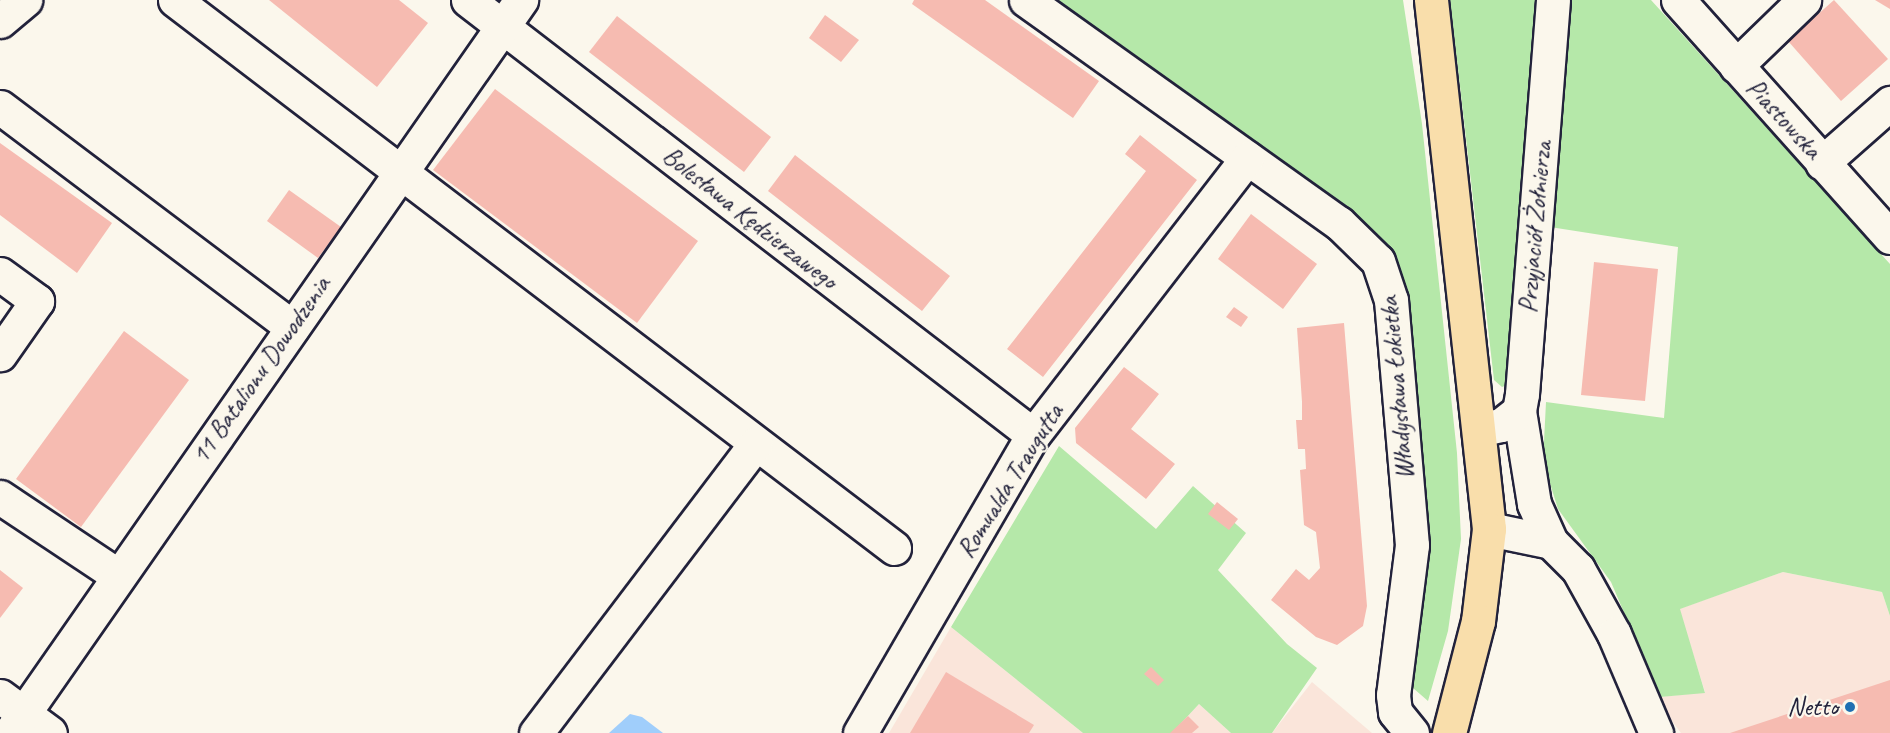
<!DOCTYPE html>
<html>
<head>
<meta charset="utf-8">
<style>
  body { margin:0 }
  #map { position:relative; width:1890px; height:733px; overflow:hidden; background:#fbf7ec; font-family:Caveat,sans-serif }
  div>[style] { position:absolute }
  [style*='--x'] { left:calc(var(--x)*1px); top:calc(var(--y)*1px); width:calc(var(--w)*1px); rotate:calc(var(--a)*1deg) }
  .built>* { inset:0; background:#fae5da }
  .green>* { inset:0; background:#b5e8a9 }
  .water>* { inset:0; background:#a0cefb }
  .building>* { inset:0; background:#f6bbb1 }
  .roads { filter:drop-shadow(2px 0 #22223b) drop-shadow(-2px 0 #22223b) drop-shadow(0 2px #22223b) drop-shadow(0 -2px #22223b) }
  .minor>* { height:33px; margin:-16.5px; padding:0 16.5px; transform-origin:16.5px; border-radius:16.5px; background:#fbf7ec }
  .major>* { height:33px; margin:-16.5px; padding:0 16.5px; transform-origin:16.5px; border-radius:16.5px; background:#f9deab }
  .dots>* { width:16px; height:16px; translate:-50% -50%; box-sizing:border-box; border:3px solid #fbf7ec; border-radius:50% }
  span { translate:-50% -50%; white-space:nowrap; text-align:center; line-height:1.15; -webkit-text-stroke:4.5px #fbf7ec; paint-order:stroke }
  .street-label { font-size:26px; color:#22223b }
  .poi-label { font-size:26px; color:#22223b }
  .right { translate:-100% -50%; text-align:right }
</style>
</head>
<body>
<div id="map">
  <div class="built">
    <i style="clip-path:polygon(1783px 572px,1882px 592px,1890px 616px,1890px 733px,1681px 733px,1672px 721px,1660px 697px,1705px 692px,1679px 609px)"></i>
    <i style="clip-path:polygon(951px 627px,1083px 733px,889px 733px)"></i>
    <i style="clip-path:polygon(1312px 682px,1372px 733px,1272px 733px)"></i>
    <i style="clip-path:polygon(1199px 704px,1231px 733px,1172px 733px)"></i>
  </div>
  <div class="green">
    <i style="clip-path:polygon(1053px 0,1403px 0,1422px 124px,1457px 453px,1461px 539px,1448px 631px,1428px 701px,1413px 688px,1422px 596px,1401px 272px,1384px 246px)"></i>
    <i style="clip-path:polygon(1450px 0,1536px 0,1531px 110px,1507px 385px,1502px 387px,1494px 380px)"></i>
    <i style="clip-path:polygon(1566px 0,1651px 0,1890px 264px,1890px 616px,1882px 592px,1783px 572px,1680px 609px,1705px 693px,1660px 697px,1611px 582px,1558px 509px,1543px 461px,1546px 402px,1664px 418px,1678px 247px,1550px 227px)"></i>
    <i style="clip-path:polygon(1059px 446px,1156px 529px,1193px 486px,1246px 533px,1218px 570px,1287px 644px,1317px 668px,1272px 733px,1231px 733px,1199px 704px,1172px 733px,1083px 733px,951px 627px)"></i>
  </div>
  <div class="water">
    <i style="clip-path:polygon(630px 714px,642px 717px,663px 733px,609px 733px)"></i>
  </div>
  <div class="building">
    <i style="clip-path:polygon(269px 0,399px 0,428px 23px,377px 87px)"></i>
    <i style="clip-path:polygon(914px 0,985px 0,1099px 81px,1073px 118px,912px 4px)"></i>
    <i style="clip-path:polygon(1834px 0,1888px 59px,1841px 101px,1788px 41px)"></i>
    <i style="clip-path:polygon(1875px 0,1890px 0,1890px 9px)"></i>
    <i style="clip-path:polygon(825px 15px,859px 40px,841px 62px,809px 38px)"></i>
    <i style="clip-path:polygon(617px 16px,771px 137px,744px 172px,589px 52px)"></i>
    <i style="clip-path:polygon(495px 89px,698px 241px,637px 323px,433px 170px)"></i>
    <i style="clip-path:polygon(1140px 135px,1197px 180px,1043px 377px,1007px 349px,1146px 171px,1125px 154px)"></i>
    <i style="clip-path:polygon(0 143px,112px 223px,77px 273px,0 215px)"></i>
    <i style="clip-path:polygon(795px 155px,950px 276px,922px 311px,768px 191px)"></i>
    <i style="clip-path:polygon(289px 190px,341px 227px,318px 258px,267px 221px)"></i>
    <i style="clip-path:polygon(1251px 214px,1317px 264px,1283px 309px,1218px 259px)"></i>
    <i style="clip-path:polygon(1594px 262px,1658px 269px,1645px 401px,1581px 395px)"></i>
    <i style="clip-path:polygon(1234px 307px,1248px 317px,1241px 327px,1226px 317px)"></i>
    <i style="clip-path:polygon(1344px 323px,1367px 606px,1363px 626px,1337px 645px,1316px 637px,1271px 600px,1296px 569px,1309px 580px,1320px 568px,1316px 532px,1304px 525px,1300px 470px,1306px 469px,1305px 449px,1298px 449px,1296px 420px,1302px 420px,1302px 402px,1297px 328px)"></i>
    <i style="clip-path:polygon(124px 331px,189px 380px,81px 527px,16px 479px)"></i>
    <i style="clip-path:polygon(1124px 367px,1159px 394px,1131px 429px,1175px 464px,1146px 499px,1076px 443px,1075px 428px)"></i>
    <i style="clip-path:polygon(1217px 502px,1238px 519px,1229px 530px,1208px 514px)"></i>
    <i style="clip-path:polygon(0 570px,23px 588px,0 618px)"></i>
    <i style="clip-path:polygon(1151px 667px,1164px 680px,1158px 686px,1144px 674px)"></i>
    <i style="clip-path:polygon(946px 672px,1034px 725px,1029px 733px,910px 733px)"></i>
    <i style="clip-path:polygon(1890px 680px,1890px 733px,1730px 733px)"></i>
    <i style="clip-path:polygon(1188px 716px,1199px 727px,1192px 733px,1170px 733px)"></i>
  </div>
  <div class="roads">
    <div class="minor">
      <i style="--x:175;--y:0;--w:904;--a:37.31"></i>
      <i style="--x:468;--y:0;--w:713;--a:37.59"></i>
      <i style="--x:1026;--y:0;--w:384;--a:35.5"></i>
      <i style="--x:1339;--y:223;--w:54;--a:44.3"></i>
      <i style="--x:1378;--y:261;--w:41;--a:71.6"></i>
      <i style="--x:1391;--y:300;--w:246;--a:85.1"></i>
      <i style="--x:1412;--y:545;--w:151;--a:97.2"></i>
      <i style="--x:1393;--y:695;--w:17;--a:83"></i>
      <i style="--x:1395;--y:712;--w:27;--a:51"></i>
      <i style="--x:1678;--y:0;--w:318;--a:48.2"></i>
      <i style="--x:0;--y:21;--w:33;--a:-40"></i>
      <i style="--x:1736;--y:66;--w:95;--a:-44.1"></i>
      <i style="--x:0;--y:107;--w:366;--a:37"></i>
      <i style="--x:1822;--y:163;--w:91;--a:-41.4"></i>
      <i style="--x:0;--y:274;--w:46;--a:36.1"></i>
      <i style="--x:37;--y:301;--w:65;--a:124.9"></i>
      <i style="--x:1519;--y:411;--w:94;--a:80.8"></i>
      <i style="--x:1534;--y:504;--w:42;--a:65.9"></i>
      <i style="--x:1482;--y:429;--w:19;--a:-12"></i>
      <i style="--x:1501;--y:425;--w:23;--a:-38"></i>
      <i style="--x:1519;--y:411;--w:17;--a:-80"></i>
      <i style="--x:1522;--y:394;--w:395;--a:-85.5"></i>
      <i style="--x:0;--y:497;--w:141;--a:33.7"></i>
      <i style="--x:1489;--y:529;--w:63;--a:11.8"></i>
      <i style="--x:1551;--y:542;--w:38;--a:45"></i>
      <i style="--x:1578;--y:569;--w:74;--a:61"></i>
      <i style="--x:1614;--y:634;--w:108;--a:67"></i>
      <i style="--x:0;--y:696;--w:62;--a:36.5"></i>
      <i style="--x:10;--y:733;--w:894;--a:-55.12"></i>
      <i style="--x:536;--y:733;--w:363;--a:-52.8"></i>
      <i style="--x:860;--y:733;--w:345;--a:-59.9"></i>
      <i style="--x:1033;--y:435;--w:350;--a:-52.3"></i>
    </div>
    <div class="major">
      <i style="--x:1431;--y:0;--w:532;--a:83.74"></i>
      <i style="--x:1489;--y:529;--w:93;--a:96.8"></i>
      <i style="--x:1478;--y:621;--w:116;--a:104.5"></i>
    </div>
  </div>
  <div class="dots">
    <i style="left:1850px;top:707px;background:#1f6fb2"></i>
  </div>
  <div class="street-label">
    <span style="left:1784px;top:119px;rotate:48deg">Piastowska</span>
    <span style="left:750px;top:218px;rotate:38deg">Bolesława Kędzierzawego</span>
    <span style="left:1535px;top:227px;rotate:-85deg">Przyjaciół Żołnierza</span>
    <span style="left:261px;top:370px;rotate:-55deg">11 Batalionu Dowodzenia</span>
    <span style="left:1397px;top:388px;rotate:-95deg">Władysława Łokietka</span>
    <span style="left:1010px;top:481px;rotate:-58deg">Romualda Traugutta</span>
  </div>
  <div class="poi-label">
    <span class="right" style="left:1838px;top:707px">Netto</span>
  </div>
</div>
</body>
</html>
